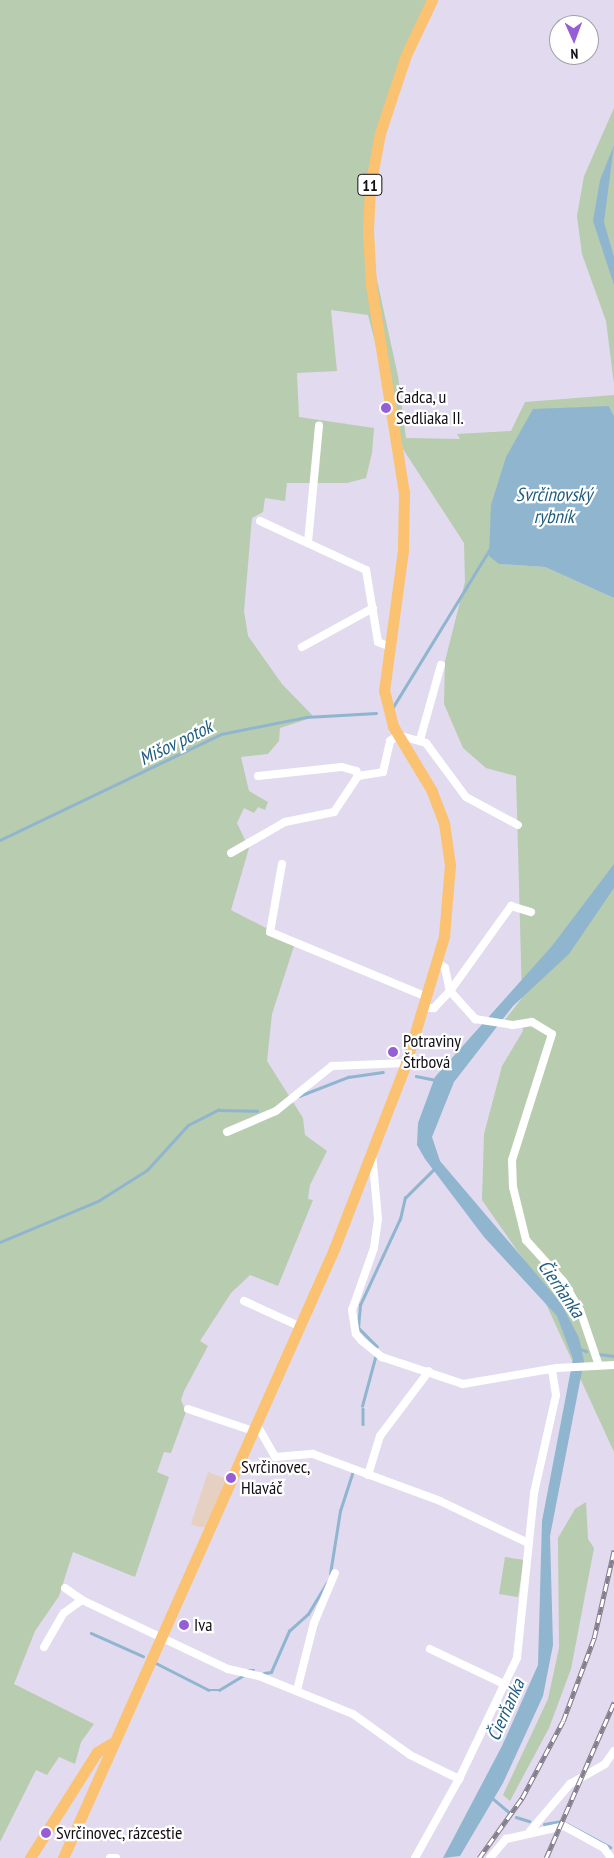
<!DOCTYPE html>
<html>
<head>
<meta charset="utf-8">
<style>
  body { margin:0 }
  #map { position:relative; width:614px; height:1858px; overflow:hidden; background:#e2daee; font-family:"PT Sans Narrow",sans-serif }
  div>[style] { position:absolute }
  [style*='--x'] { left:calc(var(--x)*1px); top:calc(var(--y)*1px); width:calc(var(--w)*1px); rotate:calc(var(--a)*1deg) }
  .industrial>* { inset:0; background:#e5d0c2 }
  .green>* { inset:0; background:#b8ccaf }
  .water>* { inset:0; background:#90b5cf }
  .stream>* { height:2.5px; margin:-1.25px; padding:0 1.25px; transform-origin:1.25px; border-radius:1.25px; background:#90b5cf }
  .minor>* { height:8px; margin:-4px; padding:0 4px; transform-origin:4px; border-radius:4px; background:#fff }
  .primary>* { height:11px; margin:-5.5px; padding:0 5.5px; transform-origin:5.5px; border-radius:5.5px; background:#fac271 }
  .rail>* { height:4.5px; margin-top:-2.25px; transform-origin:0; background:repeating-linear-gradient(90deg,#fff 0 8px,#837e8b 0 16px); box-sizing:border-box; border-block:1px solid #837e8b }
  .dots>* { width:14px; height:14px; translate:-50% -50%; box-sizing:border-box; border:2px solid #fff; border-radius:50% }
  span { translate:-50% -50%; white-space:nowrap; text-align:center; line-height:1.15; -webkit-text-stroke:4.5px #fff; paint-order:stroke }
  .shield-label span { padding:1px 4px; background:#fff; border:1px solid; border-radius:4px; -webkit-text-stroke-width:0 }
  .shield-label { font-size:16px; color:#110e14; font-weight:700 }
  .poi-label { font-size:18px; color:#110e14 }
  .left { translate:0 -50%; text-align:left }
  .water-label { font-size:19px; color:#1f5c80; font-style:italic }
  .north { position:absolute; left:549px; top:15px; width:50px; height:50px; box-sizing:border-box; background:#fff; border:1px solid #a09fa1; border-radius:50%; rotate:178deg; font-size:14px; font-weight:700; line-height:20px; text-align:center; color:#110e14 }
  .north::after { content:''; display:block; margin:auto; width:18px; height:22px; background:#955ed6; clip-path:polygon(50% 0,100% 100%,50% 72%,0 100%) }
</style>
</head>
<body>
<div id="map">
  <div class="industrial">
    <i style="clip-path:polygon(208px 1472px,227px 1479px,205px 1527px,199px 1527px,191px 1524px)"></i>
  </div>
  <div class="green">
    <i style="clip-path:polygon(0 0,435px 0,404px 71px,380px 155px,373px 199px,372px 257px,398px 376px,406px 438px,460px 439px,457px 434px,511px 431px,525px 402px,614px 395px,614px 416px,609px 406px,499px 564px,545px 567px,614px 598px,614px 1452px,530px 1269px,482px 1200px,484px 1134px,502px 1066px,523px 1031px,522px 1021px,504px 1021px,522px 998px,516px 776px,486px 768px,463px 748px,444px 704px,445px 661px,465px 582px,464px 543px,403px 449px,368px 315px,331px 310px,337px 371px,297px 373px,299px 417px,374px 428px,372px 453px,366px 478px,347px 483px,287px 483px,285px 501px,265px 498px,263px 512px,252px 518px,244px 611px,248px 636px,282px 684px,314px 717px,280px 728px,279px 741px,268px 754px,241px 757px,249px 791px,268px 802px,265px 810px,258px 807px,254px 813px,244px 808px,237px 823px,249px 848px,231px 910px,295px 943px,272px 1014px,267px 1061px,303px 1118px,305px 1135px,327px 1151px,310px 1185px,308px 1199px,313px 1200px,278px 1286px,250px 1275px,231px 1293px,200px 1341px,208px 1346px,184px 1391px,181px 1400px,186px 1412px,171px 1453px,164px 1452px,157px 1472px,169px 1477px,135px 1577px,73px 1552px,59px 1596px,35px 1631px,14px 1684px,94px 1724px,81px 1742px,75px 1764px,59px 1757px,47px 1775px,36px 1770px,0 1842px)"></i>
    <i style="clip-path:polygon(614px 108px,614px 384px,606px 321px,582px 254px,577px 216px,584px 176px)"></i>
    <i style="clip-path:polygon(586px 1502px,588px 1539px,594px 1548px,571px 1669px,549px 1728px,510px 1801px,503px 1795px,548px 1699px,559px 1648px,558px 1538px,575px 1509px)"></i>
    <i style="clip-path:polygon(505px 1557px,524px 1560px,518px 1597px,499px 1594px)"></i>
  </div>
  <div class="water">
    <i style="clip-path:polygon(614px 145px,604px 222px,614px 257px,614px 285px,593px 221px,600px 180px)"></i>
    <i style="clip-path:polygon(609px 406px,614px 416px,614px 598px,545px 567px,499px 564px,489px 556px,491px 505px,506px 457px,533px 409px)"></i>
    <i style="clip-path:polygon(614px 864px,614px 888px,569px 954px,513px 1006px,454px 1082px,432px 1137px,440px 1161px,561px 1303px,579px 1338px,584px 1361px,550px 1536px,553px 1645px,543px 1696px,503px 1783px,460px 1856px,443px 1858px,502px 1746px,538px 1665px,542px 1521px,573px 1359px,557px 1316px,484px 1237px,425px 1159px,417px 1145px,418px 1123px,435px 1077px,552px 946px)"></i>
  </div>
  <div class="stream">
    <i style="--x:393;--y:707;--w:185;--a:-58.5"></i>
    <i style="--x:0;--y:840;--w:245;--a:-25.6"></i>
    <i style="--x:221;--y:734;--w:87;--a:-11.3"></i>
    <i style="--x:306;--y:717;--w:70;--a:-3.3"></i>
    <i style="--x:416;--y:1076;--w:20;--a:11"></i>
    <i style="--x:299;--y:1096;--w:53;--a:-21.2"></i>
    <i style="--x:348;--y:1077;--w:35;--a:-8"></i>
    <i style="--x:0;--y:1242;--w:106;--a:-22.7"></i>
    <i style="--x:98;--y:1201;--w:58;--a:-32.3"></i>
    <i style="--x:147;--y:1170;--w:61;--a:-47.7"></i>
    <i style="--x:188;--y:1125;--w:34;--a:-27"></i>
    <i style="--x:218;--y:1110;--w:39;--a:1"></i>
    <i style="--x:377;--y:1347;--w:27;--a:-135"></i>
    <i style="--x:358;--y:1328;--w:23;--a:-85"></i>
    <i style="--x:360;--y:1305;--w:95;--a:-65.1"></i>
    <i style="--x:400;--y:1219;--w:22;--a:-77"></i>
    <i style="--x:405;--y:1198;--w:42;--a:-45"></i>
    <i style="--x:578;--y:1348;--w:9;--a:21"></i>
    <i style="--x:599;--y:1354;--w:15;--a:8"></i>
    <i style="--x:362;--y:1406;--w:54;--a:-74.9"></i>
    <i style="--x:363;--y:1409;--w:15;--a:90"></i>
    <i style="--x:330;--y:1574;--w:64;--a:-81"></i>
    <i style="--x:340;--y:1511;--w:39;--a:-72"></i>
    <i style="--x:91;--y:1633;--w:57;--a:23.9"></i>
    <i style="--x:156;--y:1663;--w:59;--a:27"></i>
    <i style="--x:209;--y:1690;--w:10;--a:0"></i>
    <i style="--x:219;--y:1690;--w:29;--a:-31"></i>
    <i style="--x:248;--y:1670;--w:6;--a:0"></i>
    <i style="--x:264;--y:1673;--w:7;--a:-8"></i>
    <i style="--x:271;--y:1672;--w:45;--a:-66.3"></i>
    <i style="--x:289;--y:1631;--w:25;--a:-42"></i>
    <i style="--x:308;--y:1614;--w:37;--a:-59"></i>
    <i style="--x:491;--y:1797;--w:23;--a:40"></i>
    <i style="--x:516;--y:1817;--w:14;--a:17"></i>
    <i style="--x:544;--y:1824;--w:18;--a:-9"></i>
    <i style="--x:562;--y:1821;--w:55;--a:28.4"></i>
  </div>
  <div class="minor">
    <i style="--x:260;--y:521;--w:117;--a:24.8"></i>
    <i style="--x:366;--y:570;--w:73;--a:80.5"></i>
    <i style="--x:378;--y:642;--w:11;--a:22"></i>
    <i style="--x:308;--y:542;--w:117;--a:-84.6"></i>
    <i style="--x:302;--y:647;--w:81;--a:-28.8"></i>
    <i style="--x:420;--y:740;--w:78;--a:-74.4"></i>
    <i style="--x:258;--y:776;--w:84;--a:-6.1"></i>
    <i style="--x:342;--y:767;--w:15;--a:16"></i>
    <i style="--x:356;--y:771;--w:5;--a:68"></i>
    <i style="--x:231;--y:853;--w:62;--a:-29.9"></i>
    <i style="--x:285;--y:822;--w:50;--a:-11.5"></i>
    <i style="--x:334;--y:812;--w:43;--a:-56.3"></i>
    <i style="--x:358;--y:776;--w:25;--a:-9"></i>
    <i style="--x:383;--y:772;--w:32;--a:-77"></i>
    <i style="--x:390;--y:741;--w:10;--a:-37"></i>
    <i style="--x:398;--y:735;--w:29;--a:16"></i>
    <i style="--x:426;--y:743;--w:67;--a:53.5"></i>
    <i style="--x:466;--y:797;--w:59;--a:28.3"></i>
    <i style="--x:282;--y:864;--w:69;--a:100"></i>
    <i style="--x:270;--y:932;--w:170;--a:22.5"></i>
    <i style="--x:437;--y:962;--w:10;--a:37"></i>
    <i style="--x:445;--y:968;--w:24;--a:78"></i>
    <i style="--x:450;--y:991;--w:38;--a:48"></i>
    <i style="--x:475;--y:1019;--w:38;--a:9"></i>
    <i style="--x:513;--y:1025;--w:19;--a:-9"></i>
    <i style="--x:532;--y:1022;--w:23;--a:31"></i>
    <i style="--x:552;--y:1034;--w:132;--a:107.6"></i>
    <i style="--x:512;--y:1160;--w:27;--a:88"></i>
    <i style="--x:513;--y:1187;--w:55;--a:76.2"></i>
    <i style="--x:526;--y:1240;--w:55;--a:47.9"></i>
    <i style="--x:563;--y:1281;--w:34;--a:60"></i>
    <i style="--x:580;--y:1310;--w:56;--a:71.2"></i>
    <i style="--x:424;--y:1008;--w:10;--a:0"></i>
    <i style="--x:434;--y:1008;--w:23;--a:-47"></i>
    <i style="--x:450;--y:991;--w:105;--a:-54.3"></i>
    <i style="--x:511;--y:906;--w:21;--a:17"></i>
    <i style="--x:227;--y:1132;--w:53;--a:-23.2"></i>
    <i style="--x:276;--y:1111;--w:72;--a:-38.8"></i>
    <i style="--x:332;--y:1066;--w:74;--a:-2.3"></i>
    <i style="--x:372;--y:1153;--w:66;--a:84.8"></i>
    <i style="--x:378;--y:1219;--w:29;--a:98"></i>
    <i style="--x:374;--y:1248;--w:66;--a:109.5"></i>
    <i style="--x:352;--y:1310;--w:24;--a:81"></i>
    <i style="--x:356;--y:1334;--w:9;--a:49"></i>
    <i style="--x:362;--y:1341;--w:26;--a:39"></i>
    <i style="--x:382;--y:1357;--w:85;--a:18.4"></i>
    <i style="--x:463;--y:1384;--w:95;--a:-9.7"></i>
    <i style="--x:557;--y:1368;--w:57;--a:-3"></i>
    <i style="--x:244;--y:1301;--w:63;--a:24.5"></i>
    <i style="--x:188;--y:1409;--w:72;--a:18.7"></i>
    <i style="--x:258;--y:1427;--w:34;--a:60"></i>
    <i style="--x:275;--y:1457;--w:38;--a:-5"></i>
    <i style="--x:313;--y:1454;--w:135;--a:20.3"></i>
    <i style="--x:440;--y:1501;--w:98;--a:25.5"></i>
    <i style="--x:368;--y:1475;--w:41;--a:-72.9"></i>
    <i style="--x:380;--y:1436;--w:81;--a:-53"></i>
    <i style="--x:65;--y:1588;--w:21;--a:35"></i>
    <i style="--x:44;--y:1647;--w:39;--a:-60"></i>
    <i style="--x:64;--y:1613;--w:22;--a:-36"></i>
    <i style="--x:82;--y:1600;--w:161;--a:25.3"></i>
    <i style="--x:228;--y:1669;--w:32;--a:13"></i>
    <i style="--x:259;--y:1676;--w:101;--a:22"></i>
    <i style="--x:353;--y:1714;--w:70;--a:35.7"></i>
    <i style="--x:410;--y:1755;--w:55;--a:26.1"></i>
    <i style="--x:430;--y:1649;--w:82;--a:25.3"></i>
    <i style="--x:297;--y:1690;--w:69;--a:-75.8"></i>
    <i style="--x:314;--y:1623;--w:54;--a:-67.2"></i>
    <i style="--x:530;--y:1831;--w:62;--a:-49.6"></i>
    <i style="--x:570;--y:1784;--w:40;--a:-29.7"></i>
    <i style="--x:605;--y:1764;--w:16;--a:-55"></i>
    <i style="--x:110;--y:1858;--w:6;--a:0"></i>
    <i style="--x:415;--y:1858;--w:90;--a:-60.9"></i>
    <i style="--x:459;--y:1779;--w:134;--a:-64.4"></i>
    <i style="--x:517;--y:1658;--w:166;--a:-84.1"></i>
    <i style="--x:534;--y:1493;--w:100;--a:-77.3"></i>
    <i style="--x:556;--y:1395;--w:26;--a:-99"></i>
    <i style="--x:490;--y:1858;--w:25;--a:-50"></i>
    <i style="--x:506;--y:1839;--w:59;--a:-12.6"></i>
    <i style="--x:564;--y:1826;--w:46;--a:28.8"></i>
    <i style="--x:604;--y:1848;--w:12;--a:55"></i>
  </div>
  <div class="primary">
    <i style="--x:30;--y:1858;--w:125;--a:-57.7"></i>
    <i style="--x:97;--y:1752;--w:17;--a:-31"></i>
    <i style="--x:63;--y:1858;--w:667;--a:-66.01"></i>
    <i style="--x:334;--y:1249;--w:199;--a:-68.8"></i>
    <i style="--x:406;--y:1063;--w:133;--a:-73.3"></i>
    <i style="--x:444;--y:936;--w:71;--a:-85.2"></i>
    <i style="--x:450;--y:865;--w:42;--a:-98.1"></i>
    <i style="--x:444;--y:823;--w:34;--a:-111"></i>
    <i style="--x:432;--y:791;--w:76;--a:-121"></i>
    <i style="--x:393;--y:726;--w:36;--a:-104"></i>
    <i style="--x:384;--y:691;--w:142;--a:-82.3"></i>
    <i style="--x:403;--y:550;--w:57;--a:-89"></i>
    <i style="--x:404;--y:493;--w:211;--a:-99"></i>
    <i style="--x:371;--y:285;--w:54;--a:-93.2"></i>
    <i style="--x:368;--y:231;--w:44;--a:-87.4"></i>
    <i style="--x:370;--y:187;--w:55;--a:-79.5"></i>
    <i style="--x:380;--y:133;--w:82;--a:-71.6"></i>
    <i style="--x:406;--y:55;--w:61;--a:-64.7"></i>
  </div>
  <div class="rail">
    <i style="--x:479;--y:1858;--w:74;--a:-54.4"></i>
    <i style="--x:522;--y:1798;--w:87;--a:-62"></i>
    <i style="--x:563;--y:1721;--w:89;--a:-69.5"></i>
    <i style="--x:594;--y:1638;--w:90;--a:-77.2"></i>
    <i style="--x:546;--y:1858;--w:170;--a:-66.4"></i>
  </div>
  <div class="dots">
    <i style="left:386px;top:408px;background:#955ed6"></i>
    <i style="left:393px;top:1052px;background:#955ed6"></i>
    <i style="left:231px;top:1478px;background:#955ed6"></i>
    <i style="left:184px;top:1625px;background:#955ed6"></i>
    <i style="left:46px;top:1833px;background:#955ed6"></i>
  </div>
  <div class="shield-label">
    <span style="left:370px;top:185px">11</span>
  </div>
  <div class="poi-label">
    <span class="left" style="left:396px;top:408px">Čadca, u<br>Sedliaka II.</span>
    <span class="left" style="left:403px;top:1052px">Potraviny<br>Štrbová</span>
    <span class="left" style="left:241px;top:1478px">Svrčinovec,<br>Hlaváč</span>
    <span class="left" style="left:194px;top:1625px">Iva</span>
    <span class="left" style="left:56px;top:1833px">Svrčinovec, rázcestie</span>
  </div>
  <div class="water-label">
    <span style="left:554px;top:506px">Svrčinovský<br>rybník</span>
    <span style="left:176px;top:743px;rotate:-26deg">Mišov potok</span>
    <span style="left:561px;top:1289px;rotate:55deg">Čierňanka</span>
    <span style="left:506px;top:1710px;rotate:-66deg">Čierňanka</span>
  </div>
  <div class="north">N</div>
</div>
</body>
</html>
